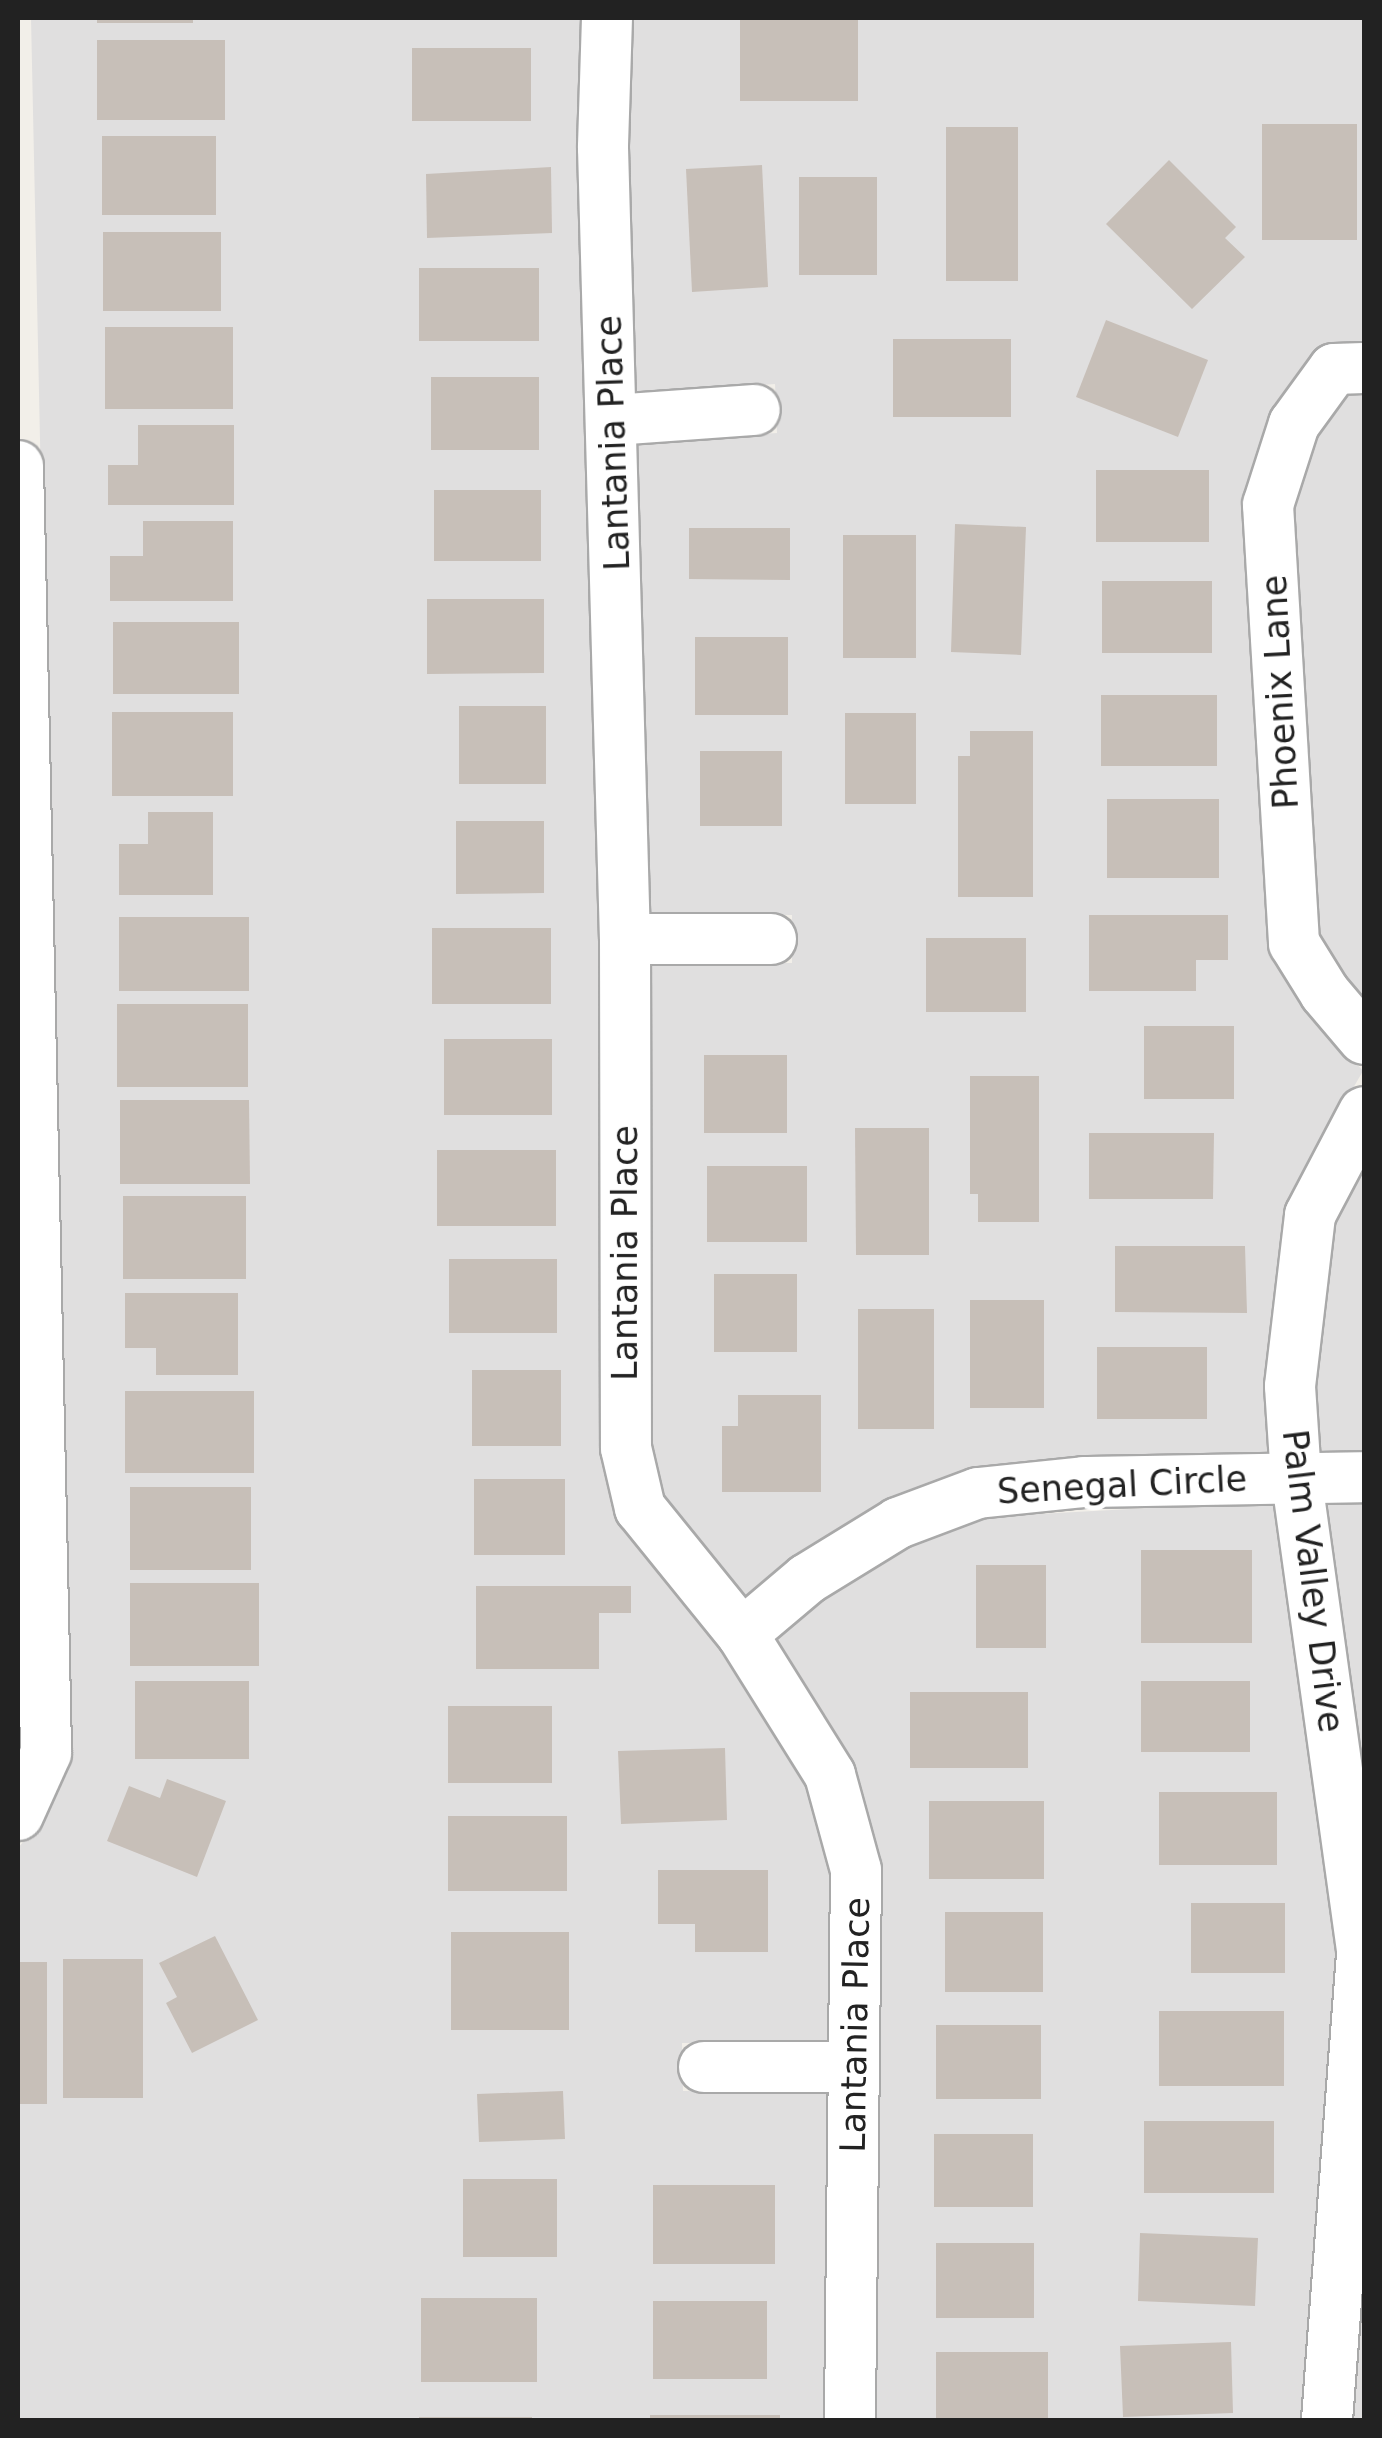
<!DOCTYPE html>
<html>
<head>
<meta charset="utf-8">
<style>
  body { margin:0 }
  #map { position:relative; width:1382px; height:2438px; overflow:hidden; background:#f2efe9; font-family:"DejaVu Sans",sans-serif }
  div>[style] { position:absolute }
  [style*='--x'] { left:calc(var(--x)*1px); top:calc(var(--y)*1px); width:calc(var(--w)*1px); rotate:calc(var(--a)*1deg) }
  .residential>* { inset:0; background:#e0dfdf }
  .building>* { inset:0; background:#c7bfb8 }
  .roads { filter:drop-shadow(2px 0 #a9a9a9) drop-shadow(-2px 0 #a9a9a9) drop-shadow(0 2px #a9a9a9) drop-shadow(0 -2px #a9a9a9) }
  .street>* { height:50px; margin:-25px; padding:0 25px; transform-origin:25px; border-radius:25px; background:#fff }
  span { translate:-50% -50%; white-space:nowrap; text-align:center; line-height:1.15; -webkit-text-stroke:10px #fff; paint-order:stroke }
  .street-label { font-size:35px; color:#222 }
  .frame { position:absolute; inset:0; border:20px solid #222; pointer-events:none }
</style>
</head>
<body>
<div id="map">
  <div class="residential">
    <i style="clip-path:polygon(31px 18px,586px 18px,603px 939px,604px 1448px,746px 1692px,782px 1735px,810px 1786px,834px 1873px,833px 2042px,682px 2043px,683px 2091px,832px 2092px,828px 2420px,18px 2420px,18px 1848px,48px 1813px,68px 1752px)"></i>
    <i style="clip-path:polygon(629px 18px,1364px 18px,1364px 343px,1334px 344px,1277px 409px,1307px 1008px,1363px 1071px,1342px 1107px,1273px 1452px,1083px 1458px,744px 1601px,660px 1496px,647px 1444px,647px 963px,792px 963px,792px 915px,646px 914px,636px 443px,777px 433px,775px 384px,634px 394px,625px 148px)"></i>
    <i style="clip-path:polygon(1364px 392px,1364px 1004px,1316px 934px,1290px 509px,1313px 436px,1345px 393px)"></i>
    <i style="clip-path:polygon(1364px 1160px,1364px 1453px,1316px 1452px,1312px 1387px,1331px 1224px)"></i>
    <i style="clip-path:polygon(1277px 1501px,1340px 1951px,1305px 2420px,871px 2420px,849px 1763px,770px 1641px,819px 1600px,906px 1546px,983px 1517px)"></i>
    <i style="clip-path:polygon(1321px 1501px,1364px 1502px,1364px 1811px)"></i>
    <i style="clip-path:polygon(1364px 2207px,1364px 2420px,1348px 2420px)"></i>
  </div>
  <div class="building">
    <i style="clip-path:polygon(97px 18px,193px 18px,193px 23px,97px 23px)"></i>
    <i style="clip-path:polygon(740px 20px,858px 20px,858px 101px,740px 101px)"></i>
    <i style="clip-path:polygon(97px 40px,225px 40px,225px 120px,97px 120px)"></i>
    <i style="clip-path:polygon(412px 48px,531px 48px,531px 121px,412px 121px)"></i>
    <i style="clip-path:polygon(1262px 124px,1357px 124px,1357px 240px,1262px 240px)"></i>
    <i style="clip-path:polygon(946px 127px,1018px 127px,1018px 281px,946px 281px)"></i>
    <i style="clip-path:polygon(102px 136px,216px 136px,216px 215px,102px 215px)"></i>
    <i style="clip-path:polygon(1169px 160px,1236px 227px,1225px 238px,1245px 257px,1192px 309px,1106px 224px)"></i>
    <i style="clip-path:polygon(762px 165px,768px 287px,692px 292px,686px 169px)"></i>
    <i style="clip-path:polygon(551px 167px,552px 233px,427px 238px,426px 174px)"></i>
    <i style="clip-path:polygon(799px 177px,877px 177px,877px 275px,799px 275px)"></i>
    <i style="clip-path:polygon(103px 232px,221px 232px,221px 311px,103px 311px)"></i>
    <i style="clip-path:polygon(419px 268px,539px 268px,539px 341px,419px 341px)"></i>
    <i style="clip-path:polygon(1106px 320px,1208px 360px,1178px 437px,1076px 397px)"></i>
    <i style="clip-path:polygon(105px 327px,233px 327px,233px 409px,105px 409px)"></i>
    <i style="clip-path:polygon(893px 339px,1011px 339px,1011px 417px,893px 417px)"></i>
    <i style="clip-path:polygon(431px 377px,539px 377px,539px 450px,431px 450px)"></i>
    <i style="clip-path:polygon(138px 425px,234px 425px,234px 505px,108px 505px,108px 465px,138px 465px)"></i>
    <i style="clip-path:polygon(1096px 470px,1209px 470px,1209px 542px,1096px 542px)"></i>
    <i style="clip-path:polygon(434px 490px,541px 490px,541px 561px,434px 561px)"></i>
    <i style="clip-path:polygon(143px 521px,233px 521px,233px 601px,110px 601px,110px 556px,143px 556px)"></i>
    <i style="clip-path:polygon(955px 524px,1026px 527px,1021px 655px,951px 652px)"></i>
    <i style="clip-path:polygon(689px 528px,790px 528px,790px 580px,689px 579px)"></i>
    <i style="clip-path:polygon(843px 535px,916px 535px,916px 658px,843px 658px)"></i>
    <i style="clip-path:polygon(1102px 581px,1212px 581px,1212px 653px,1102px 653px)"></i>
    <i style="clip-path:polygon(427px 599px,544px 599px,544px 673px,427px 674px)"></i>
    <i style="clip-path:polygon(113px 622px,239px 622px,239px 694px,113px 694px)"></i>
    <i style="clip-path:polygon(695px 637px,788px 637px,788px 715px,695px 715px)"></i>
    <i style="clip-path:polygon(1101px 695px,1217px 695px,1217px 766px,1101px 766px)"></i>
    <i style="clip-path:polygon(459px 706px,546px 706px,546px 784px,459px 784px)"></i>
    <i style="clip-path:polygon(112px 712px,233px 712px,233px 796px,112px 796px)"></i>
    <i style="clip-path:polygon(845px 713px,916px 713px,916px 804px,845px 804px)"></i>
    <i style="clip-path:polygon(970px 731px,1033px 731px,1033px 897px,958px 897px,958px 756px,970px 756px)"></i>
    <i style="clip-path:polygon(700px 751px,782px 751px,782px 826px,700px 826px)"></i>
    <i style="clip-path:polygon(1107px 799px,1219px 799px,1219px 878px,1107px 878px)"></i>
    <i style="clip-path:polygon(148px 812px,213px 812px,213px 895px,119px 895px,119px 844px,148px 844px)"></i>
    <i style="clip-path:polygon(456px 821px,544px 821px,544px 893px,456px 894px)"></i>
    <i style="clip-path:polygon(1089px 915px,1228px 915px,1228px 960px,1196px 960px,1196px 991px,1089px 991px)"></i>
    <i style="clip-path:polygon(119px 917px,249px 917px,249px 991px,119px 991px)"></i>
    <i style="clip-path:polygon(432px 928px,551px 928px,551px 1004px,432px 1004px)"></i>
    <i style="clip-path:polygon(926px 938px,1026px 938px,1026px 1012px,926px 1012px)"></i>
    <i style="clip-path:polygon(117px 1004px,248px 1004px,248px 1087px,117px 1087px)"></i>
    <i style="clip-path:polygon(1144px 1026px,1234px 1026px,1234px 1099px,1144px 1099px)"></i>
    <i style="clip-path:polygon(444px 1039px,552px 1039px,552px 1115px,444px 1115px)"></i>
    <i style="clip-path:polygon(704px 1055px,787px 1055px,787px 1133px,704px 1133px)"></i>
    <i style="clip-path:polygon(970px 1076px,1039px 1076px,1039px 1222px,978px 1222px,978px 1194px,970px 1194px)"></i>
    <i style="clip-path:polygon(120px 1100px,249px 1100px,250px 1184px,120px 1184px)"></i>
    <i style="clip-path:polygon(855px 1128px,929px 1128px,929px 1255px,856px 1255px)"></i>
    <i style="clip-path:polygon(1089px 1133px,1214px 1133px,1213px 1199px,1089px 1199px)"></i>
    <i style="clip-path:polygon(437px 1150px,556px 1150px,556px 1226px,437px 1226px)"></i>
    <i style="clip-path:polygon(707px 1166px,807px 1166px,807px 1242px,707px 1242px)"></i>
    <i style="clip-path:polygon(123px 1196px,246px 1196px,246px 1279px,123px 1279px)"></i>
    <i style="clip-path:polygon(1115px 1246px,1245px 1246px,1247px 1313px,1115px 1312px)"></i>
    <i style="clip-path:polygon(449px 1259px,557px 1259px,557px 1333px,449px 1333px)"></i>
    <i style="clip-path:polygon(714px 1274px,797px 1274px,797px 1352px,714px 1352px)"></i>
    <i style="clip-path:polygon(125px 1293px,238px 1293px,238px 1375px,156px 1375px,156px 1348px,125px 1348px)"></i>
    <i style="clip-path:polygon(970px 1300px,1044px 1300px,1044px 1408px,970px 1408px)"></i>
    <i style="clip-path:polygon(858px 1309px,934px 1309px,934px 1429px,858px 1429px)"></i>
    <i style="clip-path:polygon(1097px 1347px,1207px 1347px,1207px 1419px,1097px 1419px)"></i>
    <i style="clip-path:polygon(472px 1370px,561px 1370px,561px 1446px,472px 1446px)"></i>
    <i style="clip-path:polygon(125px 1391px,254px 1391px,254px 1473px,125px 1473px)"></i>
    <i style="clip-path:polygon(738px 1395px,821px 1395px,821px 1492px,722px 1492px,722px 1426px,738px 1426px)"></i>
    <i style="clip-path:polygon(474px 1479px,565px 1479px,565px 1555px,474px 1555px)"></i>
    <i style="clip-path:polygon(130px 1487px,251px 1487px,251px 1570px,130px 1570px)"></i>
    <i style="clip-path:polygon(1141px 1550px,1252px 1550px,1252px 1643px,1141px 1643px)"></i>
    <i style="clip-path:polygon(976px 1565px,1046px 1565px,1046px 1648px,976px 1648px)"></i>
    <i style="clip-path:polygon(130px 1583px,259px 1583px,259px 1666px,130px 1666px)"></i>
    <i style="clip-path:polygon(476px 1586px,631px 1586px,631px 1613px,599px 1613px,599px 1669px,476px 1669px)"></i>
    <i style="clip-path:polygon(135px 1681px,249px 1681px,249px 1759px,135px 1759px)"></i>
    <i style="clip-path:polygon(1141px 1681px,1250px 1681px,1250px 1752px,1141px 1752px)"></i>
    <i style="clip-path:polygon(910px 1692px,1028px 1692px,1028px 1768px,910px 1768px)"></i>
    <i style="clip-path:polygon(448px 1706px,552px 1706px,552px 1783px,448px 1783px)"></i>
    <i style="clip-path:polygon(725px 1748px,727px 1820px,621px 1824px,618px 1751px)"></i>
    <i style="clip-path:polygon(167px 1779px,226px 1801px,197px 1877px,107px 1841px,129px 1786px,160px 1798px)"></i>
    <i style="clip-path:polygon(1159px 1792px,1277px 1792px,1277px 1865px,1159px 1865px)"></i>
    <i style="clip-path:polygon(929px 1801px,1044px 1801px,1044px 1879px,929px 1879px)"></i>
    <i style="clip-path:polygon(448px 1816px,567px 1816px,567px 1891px,448px 1891px)"></i>
    <i style="clip-path:polygon(658px 1870px,768px 1870px,768px 1952px,695px 1952px,695px 1924px,658px 1924px)"></i>
    <i style="clip-path:polygon(1191px 1903px,1285px 1903px,1285px 1973px,1191px 1973px)"></i>
    <i style="clip-path:polygon(945px 1912px,1043px 1912px,1043px 1992px,945px 1992px)"></i>
    <i style="clip-path:polygon(451px 1932px,569px 1932px,569px 2030px,451px 2030px)"></i>
    <i style="clip-path:polygon(215px 1936px,258px 2020px,192px 2053px,166px 2003px,177px 1997px,159px 1963px)"></i>
    <i style="clip-path:polygon(63px 1959px,143px 1959px,143px 2098px,63px 2098px)"></i>
    <i style="clip-path:polygon(18px 1962px,47px 1962px,47px 2104px,18px 2104px)"></i>
    <i style="clip-path:polygon(1159px 2011px,1284px 2011px,1284px 2086px,1159px 2086px)"></i>
    <i style="clip-path:polygon(936px 2025px,1041px 2025px,1041px 2099px,936px 2099px)"></i>
    <i style="clip-path:polygon(563px 2091px,565px 2139px,479px 2142px,477px 2094px)"></i>
    <i style="clip-path:polygon(1144px 2121px,1274px 2121px,1274px 2193px,1144px 2193px)"></i>
    <i style="clip-path:polygon(934px 2134px,1033px 2134px,1033px 2207px,934px 2207px)"></i>
    <i style="clip-path:polygon(463px 2179px,557px 2179px,557px 2257px,463px 2257px)"></i>
    <i style="clip-path:polygon(653px 2185px,775px 2185px,775px 2264px,653px 2264px)"></i>
    <i style="clip-path:polygon(1140px 2233px,1258px 2238px,1255px 2306px,1138px 2301px)"></i>
    <i style="clip-path:polygon(936px 2243px,1034px 2243px,1034px 2318px,936px 2318px)"></i>
    <i style="clip-path:polygon(421px 2298px,537px 2298px,537px 2382px,421px 2382px)"></i>
    <i style="clip-path:polygon(653px 2301px,767px 2301px,767px 2379px,653px 2379px)"></i>
    <i style="clip-path:polygon(1231px 2342px,1233px 2413px,1123px 2417px,1120px 2346px)"></i>
    <i style="clip-path:polygon(936px 2352px,1048px 2352px,1048px 2420px,936px 2420px)"></i>
    <i style="clip-path:polygon(650px 2415px,780px 2415px,780px 2420px,650px 2420px)"></i>
    <i style="clip-path:polygon(419px 2417px,532px 2417px,532px 2420px,419px 2420px)"></i>
  </div>
  <div class="roads">
    <div class="street">
      <i style="--x:607;--y:18;--w:130;--a:91.8"></i>
      <i style="--x:603;--y:148;--w:791;--a:88.41"></i>
      <i style="--x:625;--y:939;--w:509;--a:89.89"></i>
      <i style="--x:626;--y:1448;--w:62;--a:76.9"></i>
      <i style="--x:640;--y:1508;--w:162;--a:51"></i>
      <i style="--x:742;--y:1634;--w:166;--a:58"></i>
      <i style="--x:830;--y:1775;--w:98;--a:74.7"></i>
      <i style="--x:856;--y:1870;--w:550;--a:90.63"></i>
      <i style="--x:1364;--y:368;--w:30;--a:178"></i>
      <i style="--x:1334;--y:369;--w:68;--a:126"></i>
      <i style="--x:1294;--y:424;--w:85;--a:107.8"></i>
      <i style="--x:1268;--y:505;--w:439;--a:86.6"></i>
      <i style="--x:1294;--y:943;--w:59;--a:58.2"></i>
      <i style="--x:1325;--y:993;--w:60;--a:49.7"></i>
      <i style="--x:614;--y:420;--w:141;--a:-4.1"></i>
      <i style="--x:18;--y:466;--w:1287;--a:88.75"></i>
      <i style="--x:46;--y:1753;--w:68;--a:114.3"></i>
      <i style="--x:625;--y:939;--w:146;--a:0"></i>
      <i style="--x:742;--y:1634;--w:85;--a:-40.2"></i>
      <i style="--x:807;--y:1579;--w:107;--a:-31.6"></i>
      <i style="--x:898;--y:1523;--w:85;--a:-20.6"></i>
      <i style="--x:978;--y:1493;--w:107;--a:-5.9"></i>
      <i style="--x:1084;--y:1482;--w:280;--a:-1"></i>
      <i style="--x:704;--y:2067;--w:150;--a:0"></i>
      <i style="--x:1327;--y:2420;--w:471;--a:-85.7"></i>
      <i style="--x:1362;--y:1950;--w:478;--a:-97.9"></i>
      <i style="--x:1296;--y:1477;--w:91;--a:-93.8"></i>
      <i style="--x:1290;--y:1386;--w:172;--a:-83.3"></i>
      <i style="--x:1310;--y:1215;--w:116;--a:-62.3"></i>
    </div>
  </div>
  <div class="street-label">
    <span style="left:613px;top:443px;rotate:-92deg">Lantania Place</span>
    <span style="left:1280px;top:692px;rotate:-93deg">Phoenix Lane</span>
    <span style="left:625px;top:1253px;rotate:-90deg">Lantania Place</span>
    <span style="left:1122px;top:1485px;rotate:-3deg">Senegal Circle</span>
    <span style="left:1313px;top:1581px;rotate:83deg">Palm Valley Drive</span>
    <span style="left:855px;top:2025px;rotate:-89deg">Lantania Place</span>
  </div>
  <div class="frame"></div>
</div>
</body>
</html>
